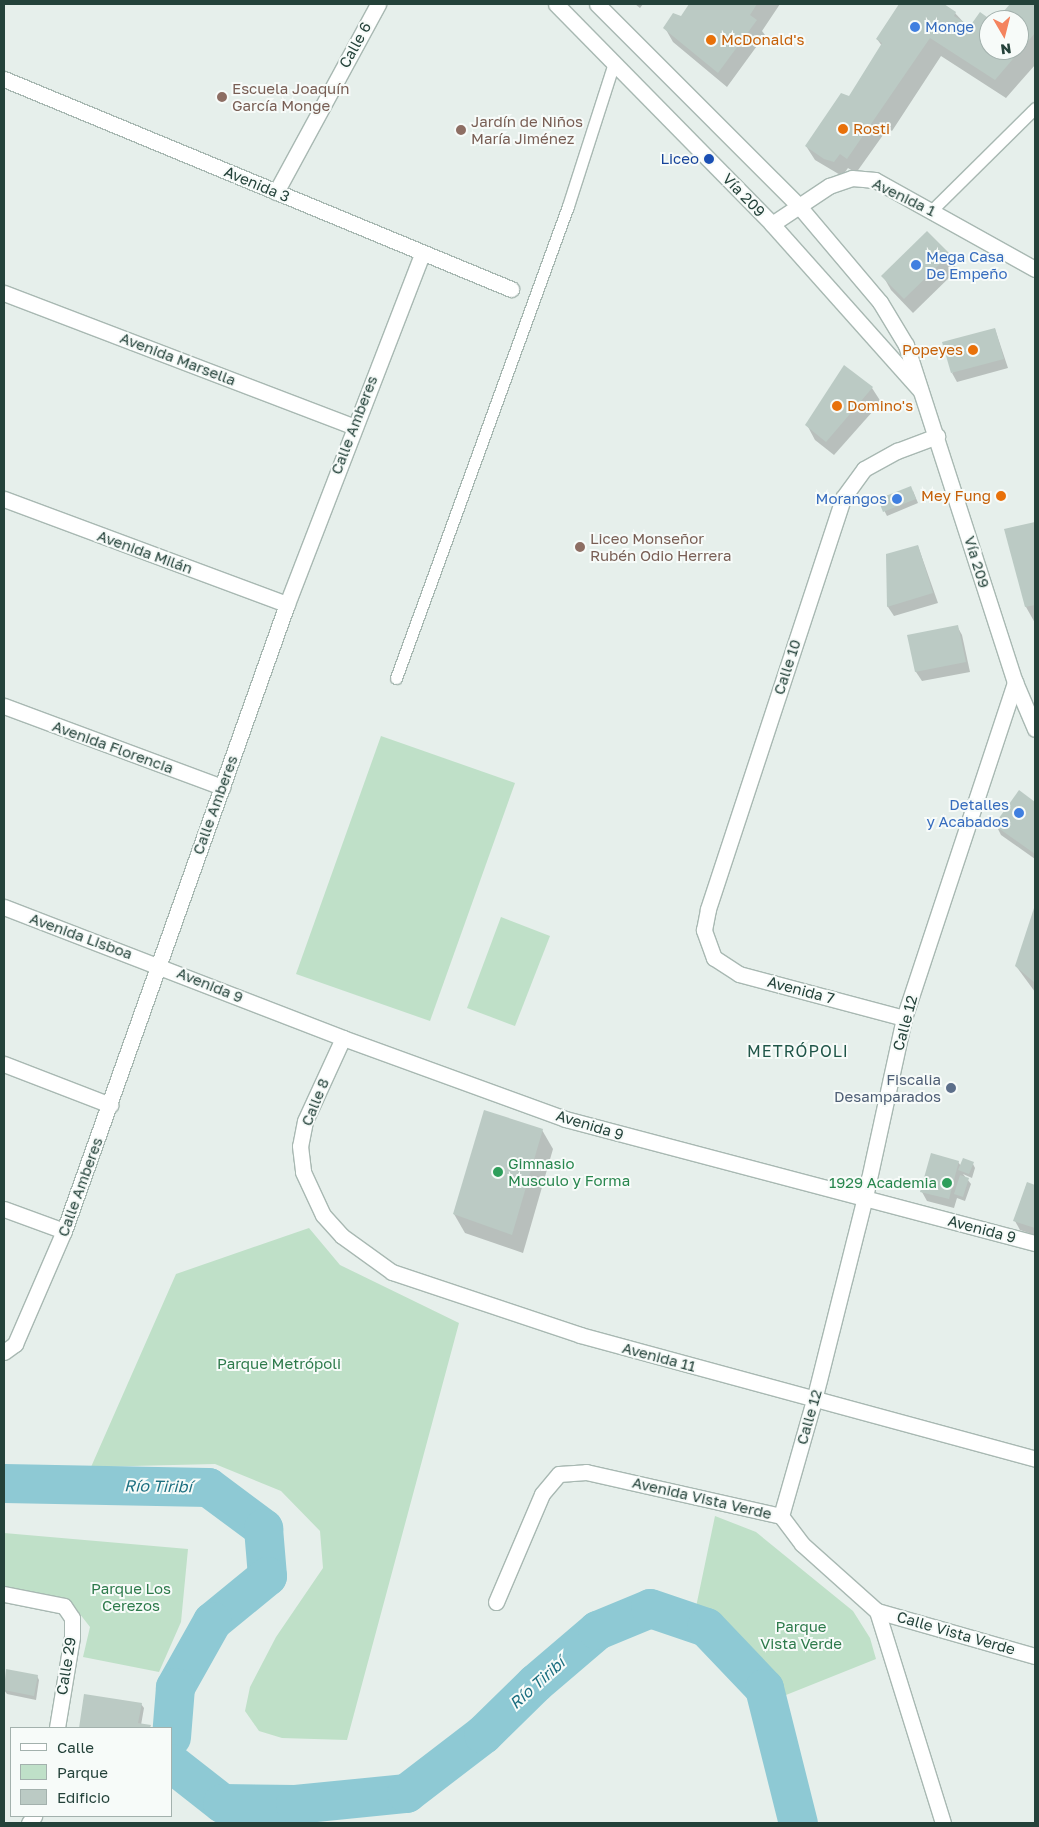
<!DOCTYPE html>
<html>
<head>
<meta charset="utf-8">
<style>
  body { margin:0 }
  #map { position:relative; width:1039px; height:1827px; overflow:hidden; background:#e6efeb; font-family:"Golos Text",sans-serif }
  div>[style] { position:absolute }
  [style*='--x'] { left:calc(var(--x)*1px); top:calc(var(--y)*1px); width:calc(var(--w)*1px); rotate:calc(var(--a)*1deg) }
  .green>* { inset:0; background:#bfe0c8 }
  .shadow>* { inset:0; background:#0003 }
  .river>* { height:39px; margin:-19.5px; padding:0 19.5px; transform-origin:19.5px; border-radius:19.5px; background:#8ec9d4 }
  .building>* { inset:0; background:#bbcac4 }
  .roads { filter:drop-shadow(1px 0 #a8b8b2) drop-shadow(-1px 0 #a8b8b2) drop-shadow(0 1px #a8b8b2) drop-shadow(0 -1px #a8b8b2) }
  .service>* { height:11px; margin:-5.5px; padding:0 5.5px; transform-origin:5.5px; border-radius:5.5px; background:#fff }
  .minor>* { height:15px; margin:-7.5px; padding:0 7.5px; transform-origin:7.5px; border-radius:7.5px; background:#fff }
  .secondary>* { height:15px; margin:-7.5px; padding:0 7.5px; transform-origin:7.5px; border-radius:7.5px; background:#fff }
  .dots>* { width:14px; height:14px; translate:-50% -50%; box-sizing:border-box; border:2px solid #f7fbf9; border-radius:50% }
  span { translate:-50% -50%; white-space:nowrap; text-align:center; line-height:1.15; -webkit-text-stroke:4px #f7fbf9; paint-order:stroke }
  .shop-label { font-size:15px; color:#366cbe }
  .left { translate:0 -50%; text-align:left }
  .right { translate:-100% -50%; text-align:right }
  .food-label { font-size:15px; color:#c56008 }
  .street-label { font-size:15px; color:#24423a }
  .education-label { font-size:15px; color:#785e54 }
  .transit-label { font-size:15px; color:#164399 }
  .service-label { font-size:15px; color:#4e5e75 }
  .leisure-label { font-size:15px; color:#27864d }
  .park-label { font-size:15px; color:#2d7a4b }
  .neighbourhood-label { font-size:16px; color:#1f5548; letter-spacing:1px }
  .water-label { font-size:16px; color:#1c6f80; font-style:italic }
  .frame { position:absolute; inset:0; border:5px solid #24423a; pointer-events:none }
  .legend { position:absolute; left:10px; top:1727px; width:162px; height:90px; box-sizing:border-box; background:#f7fbf9; border:1px solid #a3b1ad; margin:0; padding:6px 9px; list-style:none; font-size:15px; color:#24423a }
  .legend li { display:flex; align-items:center; gap:10px; height:25px }
  .legend b { width:25px; border:1px solid #a3b1ad }
  .north { position:absolute; left:979px; top:10px; width:50px; height:50px; box-sizing:border-box; background:#f7fbf9; border:1px solid #a3b1ad; border-radius:50%; rotate:172deg; font-size:14px; font-weight:700; line-height:20px; text-align:center; color:#24423a }
  .north::after { content:''; display:block; margin:auto; width:18px; height:22px; background:#f4845f; clip-path:polygon(50% 0,100% 100%,50% 72%,0 100%) }
</style>
</head>
<body>
<div id="map">
  <div class="green">
    <i style="clip-path:polygon(381px 736px,515px 783px,430px 1021px,296px 974px)"></i>
    <i style="clip-path:polygon(501px 917px,550px 936px,515px 1026px,467px 1008px)"></i>
    <i style="clip-path:polygon(309px 1228px,340px 1265px,459px 1323px,347px 1740px,282px 1738px,259px 1731px,245px 1711px,250px 1687px,276px 1637px,323px 1568px,320px 1531px,281px 1491px,215px 1464px,91px 1467px,176px 1274px)"></i>
    <i style="clip-path:polygon(715px 1516px,756px 1532px,853px 1611px,870px 1638px,876px 1659px,781px 1697px,774px 1679px,712px 1611px,696px 1607px)"></i>
    <i style="clip-path:polygon(4px 1533px,188px 1549px,181px 1622px,159px 1672px,83px 1657px,90px 1627px,76px 1609px,4px 1599px)"></i>
  </div>
  <div class="shadow">
    <i style="clip-path:polygon(635px 4px,643px 4px,640px 8px)"></i>
    <i style="clip-path:polygon(690px 4px,780px 4px,762px 31px,765px 35px,727px 87px,673px 42px,665px 28px,682px 18px)"></i>
    <i style="clip-path:polygon(900px 4px,941px 4px,955px 13px,989px 50px,1019px 50px,1019px 20px,998px 20px,1012px 4px,1035px 4px,1035px 65px,1006px 98px,941px 56px,892px 131px,888px 128px,856px 173px,848px 168px,842px 176px,815px 160px,806px 146px,849px 98px,882px 46px,877px 39px)"></i>
    <i style="clip-path:polygon(927px 233px,949px 255px,957px 270px,913px 313px,891px 290px,883px 276px)"></i>
    <i style="clip-path:polygon(995px 329px,1008px 368px,957px 382px,952px 373px)"></i>
    <i style="clip-path:polygon(845px 367px,872px 388px,881px 402px,834px 455px,815px 440px,807px 425px)"></i>
    <i style="clip-path:polygon(913px 491px,918px 503px,887px 516px,879px 500px)"></i>
    <i style="clip-path:polygon(1035px 524px,1035px 623px,1026px 607px,1005px 530px)"></i>
    <i style="clip-path:polygon(918px 546px,938px 603px,894px 616px,888px 607px,888px 555px)"></i>
    <i style="clip-path:polygon(957px 626px,962px 635px,970px 672px,922px 681px,916px 672px,909px 636px)"></i>
    <i style="clip-path:polygon(1020px 792px,1035px 803px,1035px 859px,1001px 835px,996px 825px)"></i>
    <i style="clip-path:polygon(1035px 908px,1035px 992px,1016px 966px)"></i>
    <i style="clip-path:polygon(542px 1130px,553px 1149px,523px 1253px,465px 1233px,454px 1214px)"></i>
    <i style="clip-path:polygon(958px 1162px,961px 1166px,973px 1164px,975px 1168px,972px 1178px,963px 1174px,971px 1184px,965px 1201px,957px 1198px,954px 1208px,927px 1201px,922px 1192px)"></i>
    <i style="clip-path:polygon(1027px 1183px,1035px 1186px,1035px 1235px,1020px 1230px,1015px 1221px)"></i>
    <i style="clip-path:polygon(37px 1676px,39px 1680px,36px 1700px,7px 1694px,4px 1690px)"></i>
    <i style="clip-path:polygon(85px 1696px,141px 1704px,144px 1708px,141px 1725px,151px 1728px,80px 1728px)"></i>
  </div>
  <div class="river">
    <i style="--x:4;--y:1483;--w:204;--a:1.1"></i>
    <i style="--x:208;--y:1487;--w:69;--a:36.7"></i>
    <i style="--x:263;--y:1528;--w:48;--a:85.2"></i>
    <i style="--x:267;--y:1576;--w:71;--a:140.7"></i>
    <i style="--x:212;--y:1621;--w:76;--a:119.3"></i>
    <i style="--x:175;--y:1687;--w:50;--a:94.6"></i>
    <i style="--x:171;--y:1763;--w:65;--a:38.1"></i>
    <i style="--x:222;--y:1803;--w:73;--a:0.8"></i>
    <i style="--x:295;--y:1804;--w:112;--a:-5.7"></i>
    <i style="--x:406;--y:1793;--w:97;--a:-37.5"></i>
    <i style="--x:483;--y:1734;--w:73;--a:-44.4"></i>
    <i style="--x:535;--y:1683;--w:82;--a:-40.5"></i>
    <i style="--x:597;--y:1630;--w:57;--a:-22.5"></i>
    <i style="--x:650;--y:1608;--w:59;--a:18.7"></i>
    <i style="--x:706;--y:1627;--w:84;--a:46.4"></i>
    <i style="--x:764;--y:1688;--w:139;--a:75.9"></i>
  </div>
  <div class="building">
    <i style="clip-path:polygon(689px 4px,757px 4px,750px 15px,757px 20px,718px 73px,663px 28px,673px 13px,681px 16px)"></i>
    <i style="clip-path:polygon(899px 4px,944px 4px,956px 12px,954px 16px,970px 26px,980px 12px,991px 20px,989px 50px,1019px 50px,1019px 20px,996px 20px,1010px 4px,1035px 4px,1035px 33px,995px 80px,930px 38px,847px 159px,840px 154px,834px 162px,824px 159px,805px 146px,841px 93px,849px 96px,882px 43px,876px 39px)"></i>
    <i style="clip-path:polygon(927px 231px,950px 254px,904px 299px,881px 276px)"></i>
    <i style="clip-path:polygon(995px 328px,1004px 359px,951px 373px,942px 342px)"></i>
    <i style="clip-path:polygon(844px 365px,873px 387px,826px 442px,805px 425px)"></i>
    <i style="clip-path:polygon(911px 486px,916px 499px,883px 512px,878px 499px)"></i>
    <i style="clip-path:polygon(1035px 522px,1035px 605px,1025px 607px,1004px 529px)"></i>
    <i style="clip-path:polygon(918px 545px,933px 593px,887px 607px,886px 554px)"></i>
    <i style="clip-path:polygon(958px 625px,966px 662px,915px 672px,907px 635px)"></i>
    <i style="clip-path:polygon(1019px 790px,1035px 802px,1035px 854px,994px 825px)"></i>
    <i style="clip-path:polygon(1035px 905px,1035px 983px,1015px 966px)"></i>
    <i style="clip-path:polygon(484px 1110px,543px 1129px,512px 1235px,453px 1214px)"></i>
    <i style="clip-path:polygon(931px 1153px,959px 1161px,949px 1199px,920px 1192px)"></i>
    <i style="clip-path:polygon(963px 1158px,974px 1162px,969px 1174px,958px 1170px)"></i>
    <i style="clip-path:polygon(960px 1175px,969px 1178px,963px 1197px,954px 1194px)"></i>
    <i style="clip-path:polygon(1027px 1182px,1035px 1185px,1035px 1228px,1013px 1221px)"></i>
    <i style="clip-path:polygon(6px 1669px,38px 1675px,34px 1696px,4px 1690px)"></i>
    <i style="clip-path:polygon(84px 1694px,142px 1703px,138px 1723px,151px 1725px,150px 1728px,79px 1728px)"></i>
  </div>
  <div class="roads">
    <div class="service">
      <i style="--x:932;--y:210;--w:145;--a:-44.7"></i>
      <i style="--x:396;--y:678;--w:502;--a:-69.98"></i>
      <i style="--x:568;--y:206;--w:150;--a:-72.2"></i>
    </div>
    <div class="minor">
      <i style="--x:4;--y:79;--w:549;--a:22.5"></i>
      <i style="--x:276;--y:192;--w:214;--a:-61.5"></i>
      <i style="--x:772;--y:224;--w:69;--a:-33.7"></i>
      <i style="--x:829;--y:186;--w:24;--a:-19"></i>
      <i style="--x:852;--y:178;--w:23;--a:5"></i>
      <i style="--x:875;--y:180;--w:183;--a:29.1"></i>
      <i style="--x:4;--y:293;--w:373;--a:20.9"></i>
      <i style="--x:4;--y:499;--w:302;--a:20.4"></i>
      <i style="--x:4;--y:706;--w:233;--a:20.4"></i>
      <i style="--x:4;--y:907;--w:363;--a:21.1"></i>
      <i style="--x:343;--y:1038;--w:236;--a:20"></i>
      <i style="--x:565;--y:1119;--w:486;--a:14.8"></i>
      <i style="--x:904;--y:1018;--w:171;--a:-165.1"></i>
      <i style="--x:739;--y:974;--w:30;--a:-147"></i>
      <i style="--x:714;--y:958;--w:30;--a:-110"></i>
      <i style="--x:704;--y:930;--w:21;--a:-79"></i>
      <i style="--x:708;--y:909;--w:433;--a:-71.8"></i>
      <i style="--x:843;--y:498;--w:36;--a:-54"></i>
      <i style="--x:864;--y:469;--w:38;--a:-29"></i>
      <i style="--x:897;--y:451;--w:43;--a:-20.6"></i>
      <i style="--x:343;--y:1038;--w:91;--a:114.6"></i>
      <i style="--x:305;--y:1121;--w:25;--a:101"></i>
      <i style="--x:300;--y:1146;--w:26;--a:83"></i>
      <i style="--x:303;--y:1172;--w:47;--a:65.1"></i>
      <i style="--x:323;--y:1215;--w:28;--a:48"></i>
      <i style="--x:342;--y:1236;--w:62;--a:35.8"></i>
      <i style="--x:392;--y:1272;--w:198;--a:18.5"></i>
      <i style="--x:580;--y:1335;--w:472;--a:15.2"></i>
      <i style="--x:4;--y:1064;--w:114;--a:21.1"></i>
      <i style="--x:4;--y:1209;--w:64;--a:20.1"></i>
      <i style="--x:4;--y:1352;--w:14;--a:-36"></i>
      <i style="--x:15;--y:1344;--w:123;--a:-66.6"></i>
      <i style="--x:64;--y:1231;--w:665;--a:-70.42"></i>
      <i style="--x:287;--y:604;--w:375;--a:-68.9"></i>
      <i style="--x:781;--y:1516;--w:121;--a:-74.1"></i>
      <i style="--x:814;--y:1400;--w:209;--a:-75.9"></i>
      <i style="--x:865;--y:1197;--w:183;--a:-77.7"></i>
      <i style="--x:904;--y:1018;--w:354;--a:-71.7"></i>
      <i style="--x:4;--y:1594;--w:61;--a:11.3"></i>
      <i style="--x:64;--y:1606;--w:14;--a:56"></i>
      <i style="--x:72;--y:1618;--w:19;--a:90"></i>
      <i style="--x:72;--y:1637;--w:92;--a:99.4"></i>
      <i style="--x:496;--y:1602;--w:117;--a:-66.9"></i>
      <i style="--x:542;--y:1494;--w:26;--a:-50"></i>
      <i style="--x:559;--y:1474;--w:27;--a:-4"></i>
      <i style="--x:586;--y:1472;--w:200;--a:12.7"></i>
      <i style="--x:781;--y:1516;--w:35;--a:53"></i>
      <i style="--x:802;--y:1544;--w:101;--a:41.8"></i>
      <i style="--x:877;--y:1611;--w:222;--a:72.7"></i>
      <i style="--x:877;--y:1611;--w:164;--a:15.9"></i>
      <i style="--x:29;--y:1823;--w:9;--a:-54"></i>
    </div>
    <div class="secondary">
      <i style="--x:556;--y:4;--w:308;--a:45.5"></i>
      <i style="--x:772;--y:224;--w:221;--a:48.3"></i>
      <i style="--x:597;--y:4;--w:284;--a:45"></i>
      <i style="--x:798;--y:205;--w:127;--a:49.8"></i>
      <i style="--x:880;--y:302;--w:50;--a:58.8"></i>
      <i style="--x:906;--y:345;--w:354;--a:72.1"></i>
      <i style="--x:1015;--y:682;--w:51;--a:66.9"></i>
    </div>
  </div>
  <div class="dots">
    <i style="left:915px;top:27px;background:#3f7fe0"></i>
    <i style="left:711px;top:40px;background:#e8710a"></i>
    <i style="left:222px;top:97px;background:#8d6e63"></i>
    <i style="left:843px;top:129px;background:#e8710a"></i>
    <i style="left:461px;top:130px;background:#8d6e63"></i>
    <i style="left:709px;top:159px;background:#1a4fb4"></i>
    <i style="left:916px;top:265px;background:#3f7fe0"></i>
    <i style="left:973px;top:350px;background:#e8710a"></i>
    <i style="left:837px;top:406px;background:#e8710a"></i>
    <i style="left:1001px;top:496px;background:#e8710a"></i>
    <i style="left:897px;top:499px;background:#3f7fe0"></i>
    <i style="left:580px;top:547px;background:#8d6e63"></i>
    <i style="left:1019px;top:813px;background:#3f7fe0"></i>
    <i style="left:951px;top:1088px;background:#5c6f8a"></i>
    <i style="left:498px;top:1172px;background:#2e9e5b"></i>
    <i style="left:947px;top:1183px;background:#2e9e5b"></i>
  </div>
  <div class="shop-label">
    <span class="left" style="left:925px;top:27px">Monge</span>
    <span class="left" style="left:926px;top:265px">Mega Casa<br>De Empeño</span>
    <span class="right" style="left:887px;top:499px">Morangos</span>
    <span class="right" style="left:1009px;top:813px">Detalles<br>y Acabados</span>
  </div>
  <div class="food-label">
    <span class="left" style="left:721px;top:40px">McDonald's</span>
    <span class="left" style="left:853px;top:129px">Rosti</span>
    <span class="right" style="left:963px;top:350px">Popeyes</span>
    <span class="left" style="left:847px;top:406px">Domino's</span>
    <span class="right" style="left:991px;top:496px">Mey Fung</span>
  </div>
  <div class="street-label">
    <span style="left:355px;top:45px;rotate:-61deg">Calle 6</span>
    <span style="left:257px;top:184px;rotate:23deg">Avenida 3</span>
    <span style="left:744px;top:195px;rotate:46deg">Vía 209</span>
    <span style="left:904px;top:197px;rotate:26deg">Avenida 1</span>
    <span style="left:178px;top:359px;rotate:21deg">Avenida Marsella</span>
    <span style="left:354px;top:425px;rotate:-69deg">Calle Amberes</span>
    <span style="left:145px;top:552px;rotate:20deg">Avenida Milán</span>
    <span style="left:977px;top:562px;rotate:73deg">Vía 209</span>
    <span style="left:787px;top:667px;rotate:-72deg">Calle 10</span>
    <span style="left:113px;top:747px;rotate:20deg">Avenida Florencia</span>
    <span style="left:215px;top:805px;rotate:-70deg">Calle Amberes</span>
    <span style="left:81px;top:936px;rotate:20deg">Avenida Lisboa</span>
    <span style="left:210px;top:985px;rotate:22deg">Avenida 9</span>
    <span style="left:801px;top:990px;rotate:15deg">Avenida 7</span>
    <span style="left:905px;top:1023px;rotate:-75deg">Calle 12</span>
    <span style="left:315px;top:1102px;rotate:-68deg">Calle 8</span>
    <span style="left:590px;top:1125px;rotate:17deg">Avenida 9</span>
    <span style="left:80px;top:1187px;rotate:-70deg">Calle Amberes</span>
    <span style="left:982px;top:1229px;rotate:15deg">Avenida 9</span>
    <span style="left:659px;top:1357px;rotate:15deg">Avenida 11</span>
    <span style="left:809px;top:1417px;rotate:-74deg">Calle 12</span>
    <span style="left:702px;top:1498px;rotate:13deg">Avenida Vista Verde</span>
    <span style="left:956px;top:1633px;rotate:16deg">Calle Vista Verde</span>
    <span style="left:66px;top:1666px;rotate:-81deg">Calle 29</span>
  </div>
  <div class="education-label">
    <span class="left" style="left:232px;top:97px">Escuela Joaquín<br>García Monge</span>
    <span class="left" style="left:471px;top:130px">Jardín de Niños<br>María Jiménez</span>
    <span class="left" style="left:590px;top:547px">Liceo Monseñor<br>Rubén Odio Herrera</span>
  </div>
  <div class="transit-label">
    <span class="right" style="left:699px;top:159px">Liceo</span>
  </div>
  <div class="service-label">
    <span class="right" style="left:941px;top:1088px">Fiscalia<br>Desamparados</span>
  </div>
  <div class="leisure-label">
    <span class="left" style="left:508px;top:1172px">Gimnasio<br>Musculo y Forma</span>
    <span class="right" style="left:937px;top:1183px">1929 Academia</span>
  </div>
  <div class="park-label">
    <span style="left:279px;top:1364px">Parque Metrópoli</span>
    <span style="left:131px;top:1597px">Parque Los<br>Cerezos</span>
    <span style="left:801px;top:1635px">Parque<br>Vista Verde</span>
  </div>
  <div class="neighbourhood-label">
    <span style="left:798px;top:1051px">METRÓPOLI</span>
  </div>
  <div class="water-label">
    <span style="left:158px;top:1486px;rotate:1deg">Río Tiribí</span>
    <span style="left:537px;top:1683px;rotate:-42deg">Río Tiribí</span>
  </div>
  <div class="frame"></div>
  <ul class="legend">
  <li><b style="height:6px;background:#fff"></b>Calle</li>
  <li><b style="height:14px;background:#bfe0c8"></b>Parque</li>
  <li><b style="height:14px;background:#bbcac4"></b>Edificio</li>
  </ul>
  <div class="north">N</div>
</div>
</body>
</html>
